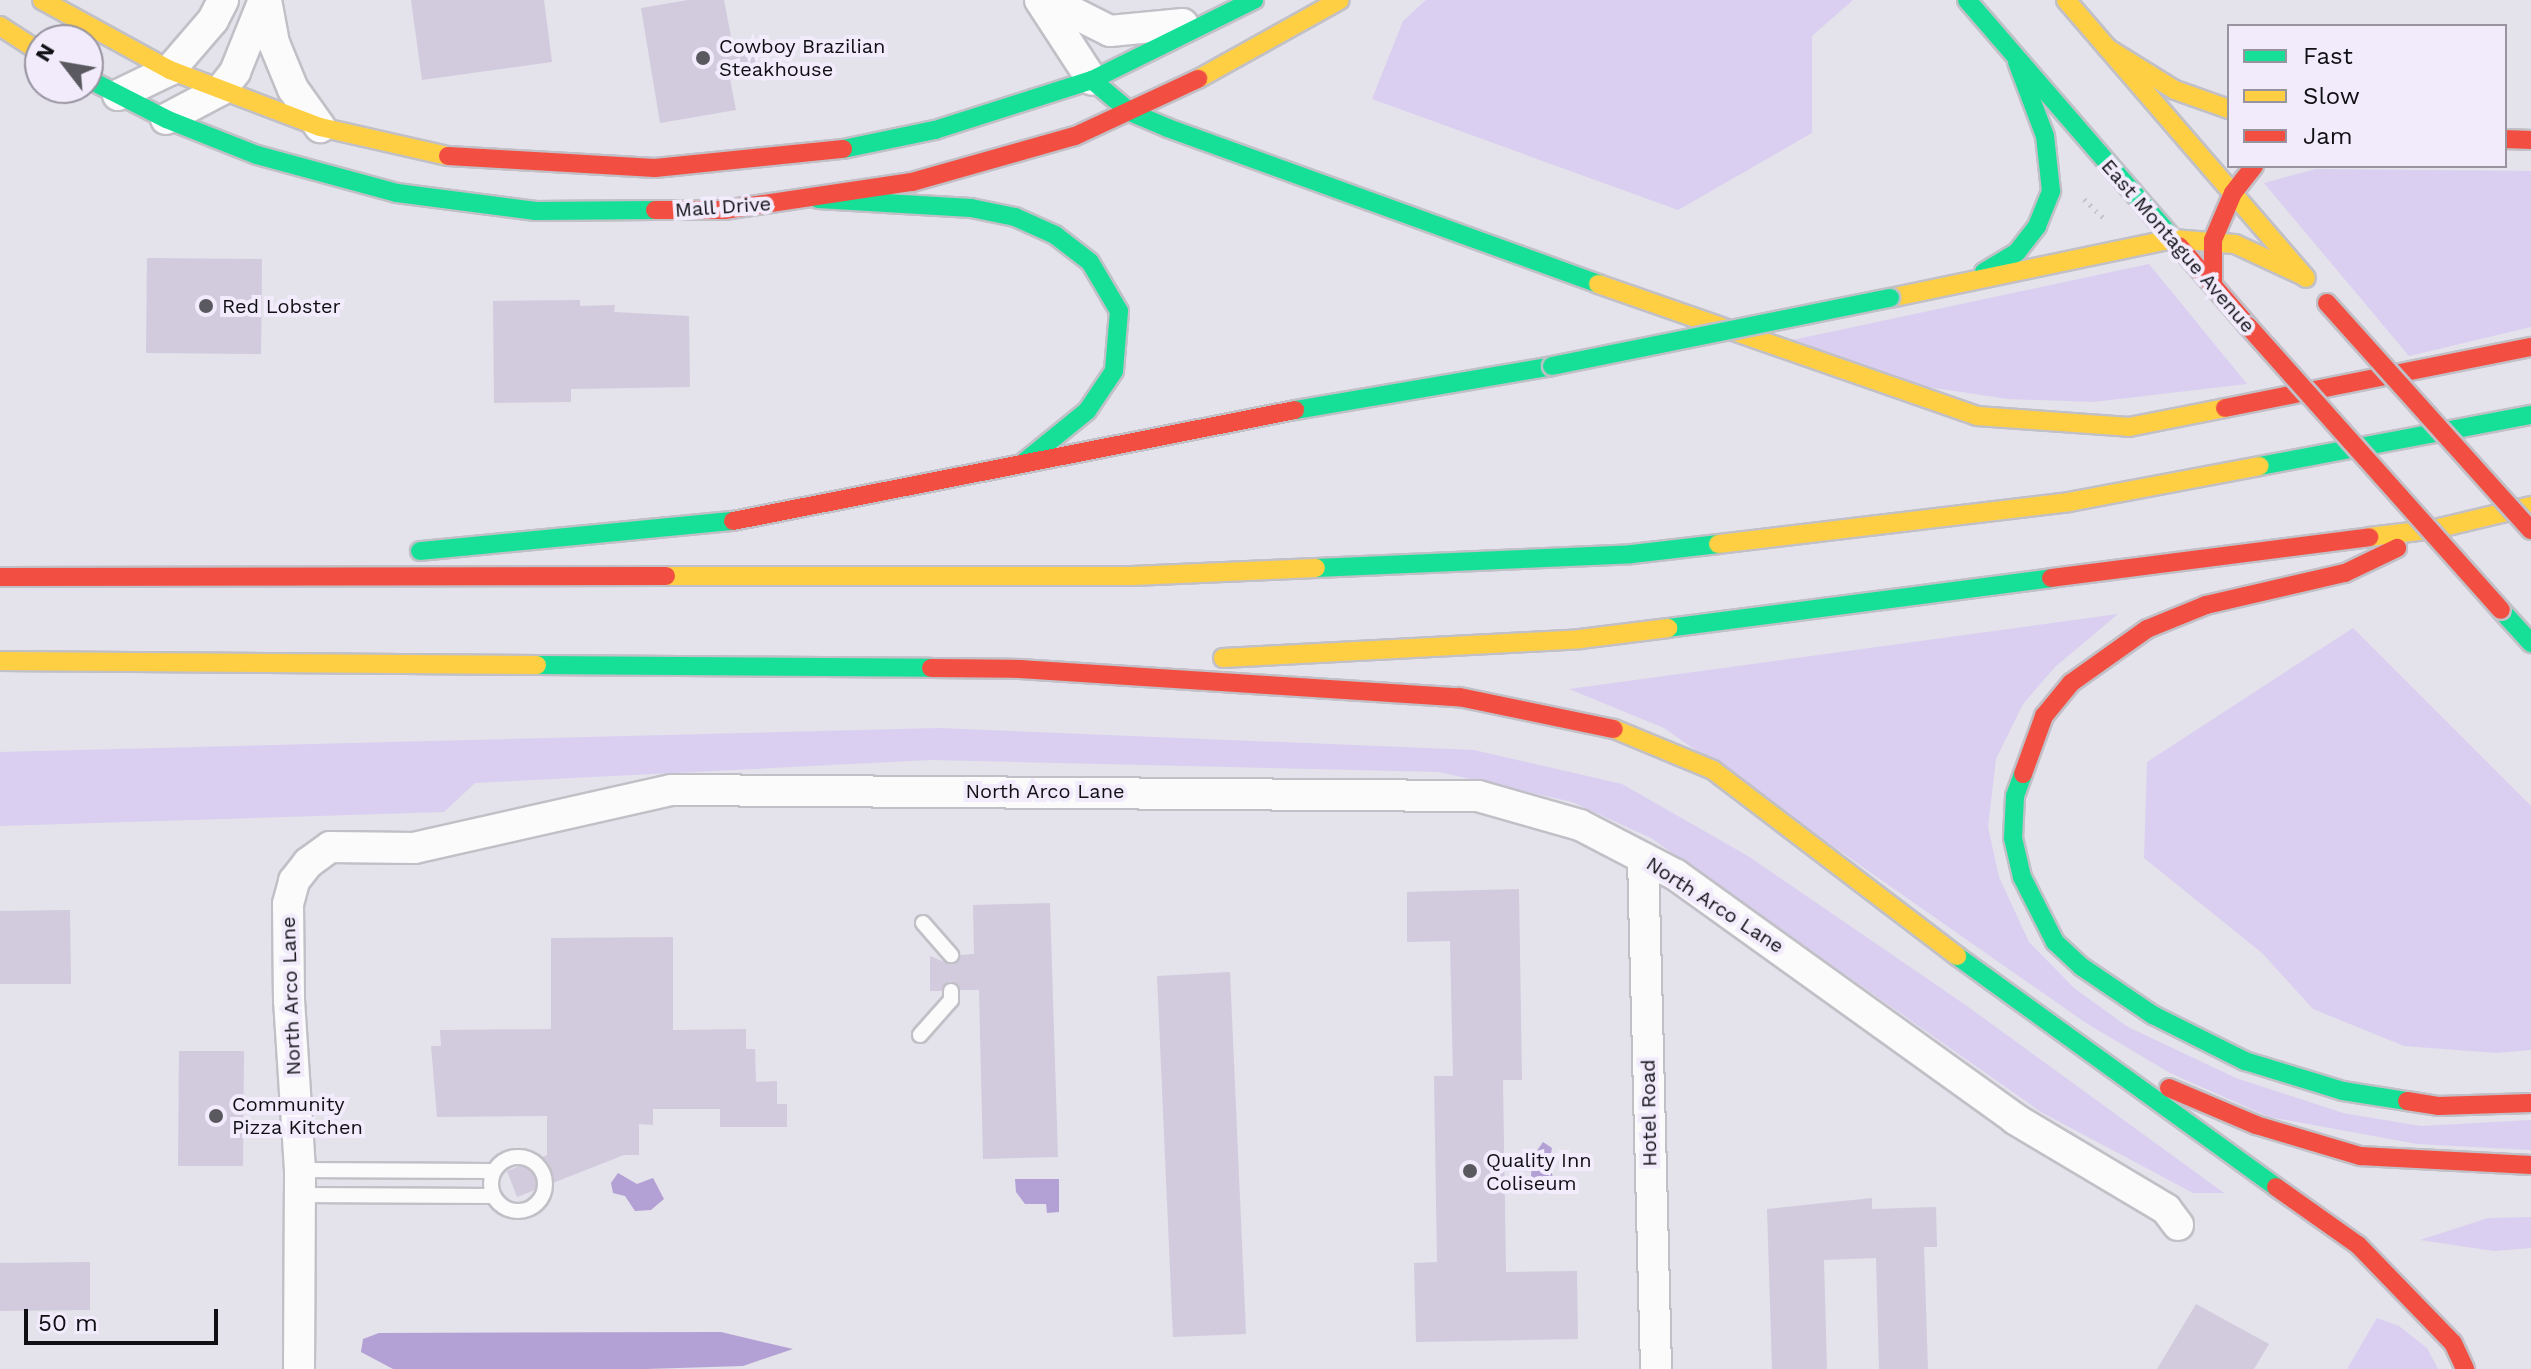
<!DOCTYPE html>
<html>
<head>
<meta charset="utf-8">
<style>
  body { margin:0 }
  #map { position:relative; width:2531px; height:1369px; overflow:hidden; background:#e4e2eb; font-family:"Work Sans",sans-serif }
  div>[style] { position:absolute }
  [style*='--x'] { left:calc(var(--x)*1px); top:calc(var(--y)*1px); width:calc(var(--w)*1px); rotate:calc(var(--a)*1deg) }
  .green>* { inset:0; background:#dacff0 }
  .water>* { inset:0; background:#b3a0d4 }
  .building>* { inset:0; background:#d1cbdd }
  .path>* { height:5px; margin-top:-2.5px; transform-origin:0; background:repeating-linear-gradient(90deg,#c4c3c6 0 2px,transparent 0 8px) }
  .roads { filter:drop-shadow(2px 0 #c2c0c7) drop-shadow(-2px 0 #c2c0c7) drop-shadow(0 2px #c2c0c7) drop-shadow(0 -2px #c2c0c7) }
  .lane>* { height:14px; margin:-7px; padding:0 7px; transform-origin:7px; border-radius:7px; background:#fbfbfc }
  .lane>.ring { margin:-7px; padding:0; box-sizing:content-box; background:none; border:14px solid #fbfbfc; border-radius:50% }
  .street>* { height:30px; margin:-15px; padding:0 15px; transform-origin:15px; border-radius:15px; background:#fbfbfc }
  .fast>* { height:18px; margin:-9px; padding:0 9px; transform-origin:9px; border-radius:9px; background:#16e098 }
  .slow>* { height:18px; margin:-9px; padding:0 9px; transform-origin:9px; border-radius:9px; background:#ffcf43 }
  .jam>* { height:18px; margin:-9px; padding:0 9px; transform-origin:9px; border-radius:9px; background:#f24e42 }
  .bridges { filter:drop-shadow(2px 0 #c2c0c7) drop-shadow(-2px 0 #c2c0c7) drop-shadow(0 2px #c2c0c7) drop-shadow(0 -2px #c2c0c7) }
  .fast-bridge>* { height:18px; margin:-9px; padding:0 9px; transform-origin:9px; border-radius:9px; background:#16e098 }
  .jam-bridge>* { height:18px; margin:-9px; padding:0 9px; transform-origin:9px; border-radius:9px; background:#f24e42 }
  .dots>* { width:22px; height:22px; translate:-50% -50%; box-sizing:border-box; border:4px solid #f1ebfc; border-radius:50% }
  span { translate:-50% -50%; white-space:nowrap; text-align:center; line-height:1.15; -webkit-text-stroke:8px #f1ebfc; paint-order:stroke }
  .poi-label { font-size:20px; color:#100f14 }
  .left { translate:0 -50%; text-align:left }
  .street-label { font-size:20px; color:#100f14 }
  .legend { position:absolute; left:2227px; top:24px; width:280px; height:144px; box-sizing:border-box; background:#f1ebfc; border:2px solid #97939f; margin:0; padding:10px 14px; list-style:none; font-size:24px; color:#100f14 }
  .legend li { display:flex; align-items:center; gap:16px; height:40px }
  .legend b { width:40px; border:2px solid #97939f }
  .north { position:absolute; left:24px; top:24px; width:80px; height:80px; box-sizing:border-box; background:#f1ebfc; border:2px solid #97939f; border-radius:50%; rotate:301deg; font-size:22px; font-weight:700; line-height:32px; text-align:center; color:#100f14 }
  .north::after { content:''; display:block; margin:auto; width:28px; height:36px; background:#5a595f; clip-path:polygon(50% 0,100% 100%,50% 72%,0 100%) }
  .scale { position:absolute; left:24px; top:1309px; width:194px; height:36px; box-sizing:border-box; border:4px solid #100f14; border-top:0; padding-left:10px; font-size:24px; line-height:28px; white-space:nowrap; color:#100f14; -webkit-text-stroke:6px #f1ebfc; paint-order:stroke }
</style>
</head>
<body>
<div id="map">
  <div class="green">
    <i style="clip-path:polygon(1426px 0,1853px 0,1812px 36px,1812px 133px,1678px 210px,1372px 99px,1403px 21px)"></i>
    <i style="clip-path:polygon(2316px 169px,2531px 171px,2531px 327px,2409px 356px,2264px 183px)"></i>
    <i style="clip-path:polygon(2149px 264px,2247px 384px,2093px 402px,2008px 399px,1907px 384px,1783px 342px)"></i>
    <i style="clip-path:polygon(2118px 614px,2055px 667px,2023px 704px,1996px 759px,1988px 827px,1999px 877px,2029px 942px,2074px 988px,2128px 1027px,2236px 1078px,2343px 1113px,2421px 1126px,2531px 1120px,2531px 1150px,2417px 1144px,2269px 1117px,2170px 1073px,2086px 1023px,1664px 728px,1569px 689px)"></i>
    <i style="clip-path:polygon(2353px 628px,2531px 806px,2531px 1050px,2496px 1053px,2404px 1046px,2313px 1009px,2262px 953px,2144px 858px,2147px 762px)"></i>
    <i style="clip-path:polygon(939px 728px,1474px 750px,1622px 784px,1748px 856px,1967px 1006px,2224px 1193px,2193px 1193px,2041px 1112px,1651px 838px,1572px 802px,1439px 772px,931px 760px,475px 783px,444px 812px,0 826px,0 752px)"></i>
    <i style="clip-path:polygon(2531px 1217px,2531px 1248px,2494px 1251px,2420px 1240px,2488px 1218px)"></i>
    <i style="clip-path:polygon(2377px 1318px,2399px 1326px,2427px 1348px,2438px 1369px,2347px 1369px)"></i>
  </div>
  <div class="water">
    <i style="clip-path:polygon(1543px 1142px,1552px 1148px,1549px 1164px,1555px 1184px,1546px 1189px,1531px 1177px,1532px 1158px)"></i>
    <i style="clip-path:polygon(618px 1173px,637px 1184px,653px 1178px,664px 1199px,651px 1210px,635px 1211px,625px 1196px,613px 1193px,611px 1183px)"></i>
    <i style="clip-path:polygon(1015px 1179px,1059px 1179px,1059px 1212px,1047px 1213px,1046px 1204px,1025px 1204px,1016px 1192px)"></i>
    <i style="clip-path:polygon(721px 1332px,793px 1349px,743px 1366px,646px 1369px,393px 1369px,361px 1352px,363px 1339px,379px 1333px)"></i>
  </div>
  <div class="building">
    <i style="clip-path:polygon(411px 0,544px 0,552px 62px,422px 80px)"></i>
    <i style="clip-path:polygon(688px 0,724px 0,733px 47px,755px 43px,759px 68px,729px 74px,736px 110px,660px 123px,641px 8px)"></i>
    <i style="clip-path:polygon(147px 258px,262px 259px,261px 354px,146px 353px)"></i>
    <i style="clip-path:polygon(580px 300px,580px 306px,615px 305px,614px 312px,689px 316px,690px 387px,571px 389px,571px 402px,494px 403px,493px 301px)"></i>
    <i style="clip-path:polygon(1519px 889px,1522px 1080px,1503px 1080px,1506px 1272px,1577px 1271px,1578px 1339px,1416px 1342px,1414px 1263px,1437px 1262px,1434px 1076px,1453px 1076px,1450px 941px,1407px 942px,1407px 892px)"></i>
    <i style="clip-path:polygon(1050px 903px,1058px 1157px,983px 1159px,979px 990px,961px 990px,950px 981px,941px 991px,930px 991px,930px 956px,952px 965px,961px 955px,974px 954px,973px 905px)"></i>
    <i style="clip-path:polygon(70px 910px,71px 984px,0 984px,0 911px)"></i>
    <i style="clip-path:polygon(673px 937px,673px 1030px,746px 1029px,746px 1049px,755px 1049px,756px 1082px,777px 1081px,777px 1104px,787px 1104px,787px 1127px,720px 1127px,720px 1109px,653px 1109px,653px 1125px,639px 1124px,639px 1155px,624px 1155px,517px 1197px,507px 1171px,547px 1155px,547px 1116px,437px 1117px,431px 1046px,441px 1046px,440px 1030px,551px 1029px,551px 938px)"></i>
    <i style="clip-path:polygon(1230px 972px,1246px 1334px,1173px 1337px,1157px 976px)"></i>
    <i style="clip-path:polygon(179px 1051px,244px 1051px,243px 1166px,178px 1166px)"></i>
    <i style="clip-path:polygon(1872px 1198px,1872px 1209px,1936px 1207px,1937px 1247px,1924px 1247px,1928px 1369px,1879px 1369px,1876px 1258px,1824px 1260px,1827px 1369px,1772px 1369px,1767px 1209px)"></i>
    <i style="clip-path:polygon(90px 1262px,90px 1310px,0 1311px,0 1263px)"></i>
    <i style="clip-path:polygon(2196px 1304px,2269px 1344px,2254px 1369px,2157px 1369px)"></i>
  </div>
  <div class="path">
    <i style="--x:2084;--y:199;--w:29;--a:44"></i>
  </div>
  <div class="roads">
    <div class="lane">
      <i style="--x:923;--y:923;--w:43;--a:48.8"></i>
      <i style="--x:920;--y:1035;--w:47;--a:-48.5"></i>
      <i style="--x:951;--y:1000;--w:9;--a:-90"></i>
      <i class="ring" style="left:491px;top:1157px;width:40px;height:40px"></i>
      <i style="--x:300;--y:1170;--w:193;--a:0.3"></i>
      <i style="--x:299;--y:1195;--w:194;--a:0.3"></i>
    </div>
    <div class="street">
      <i style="--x:266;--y:0;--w:44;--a:79.5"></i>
      <i style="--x:274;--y:43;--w:50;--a:67.6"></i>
      <i style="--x:293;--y:89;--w:47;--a:54.6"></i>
      <i style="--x:1040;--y:0;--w:95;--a:57"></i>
      <i style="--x:1048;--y:0;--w:69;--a:26.6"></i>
      <i style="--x:1110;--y:31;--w:73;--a:-5.5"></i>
      <i style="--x:118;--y:95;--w:58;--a:-25.7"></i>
      <i style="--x:170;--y:70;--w:66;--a:-49.3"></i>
      <i style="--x:213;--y:20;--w:22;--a:-63"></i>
      <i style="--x:166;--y:119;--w:62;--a:-27.8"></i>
      <i style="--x:221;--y:90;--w:23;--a:-52"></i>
      <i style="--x:235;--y:72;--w:78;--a:-68.1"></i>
      <i style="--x:1643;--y:858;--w:511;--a:88.54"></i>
      <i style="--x:299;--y:1369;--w:199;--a:-89.7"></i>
      <i style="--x:300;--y:1170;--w:170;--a:-93.7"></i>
      <i style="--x:289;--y:1000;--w:96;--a:-90.6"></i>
      <i style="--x:288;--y:904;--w:24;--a:-75"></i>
      <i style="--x:294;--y:881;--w:23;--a:-52"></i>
      <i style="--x:308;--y:863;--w:27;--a:-36"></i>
      <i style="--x:330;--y:847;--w:84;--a:0.7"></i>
      <i style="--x:414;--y:848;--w:264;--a:-12.7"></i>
      <i style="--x:672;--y:790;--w:806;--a:0.43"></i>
      <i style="--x:1478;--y:796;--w:106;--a:15.9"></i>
      <i style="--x:1580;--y:825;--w:108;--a:27.5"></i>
      <i style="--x:1676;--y:875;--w:418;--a:35.7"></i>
      <i style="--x:2015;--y:1119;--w:176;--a:30.8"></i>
      <i style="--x:2166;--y:1209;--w:20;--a:53"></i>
    </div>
    <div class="fast">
      <i style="--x:1967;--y:0;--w:325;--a:49.2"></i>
      <i style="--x:88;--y:79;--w:88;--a:27.1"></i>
      <i style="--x:166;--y:119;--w:98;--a:21.6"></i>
      <i style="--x:257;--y:155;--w:145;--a:15.2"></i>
      <i style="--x:397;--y:193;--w:140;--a:7.4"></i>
      <i style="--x:536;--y:211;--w:119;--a:-0.5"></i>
      <i style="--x:1092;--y:80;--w:50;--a:40.1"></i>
      <i style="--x:1130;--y:112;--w:41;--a:22.8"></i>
      <i style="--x:1168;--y:128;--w:457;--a:19.9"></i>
      <i style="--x:843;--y:149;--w:94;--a:-11.7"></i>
      <i style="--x:935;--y:130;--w:165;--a:-17.7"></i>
      <i style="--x:1092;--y:80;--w:181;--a:-26.3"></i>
      <i style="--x:818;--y:199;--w:153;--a:3.4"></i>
      <i style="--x:971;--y:208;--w:45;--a:11.6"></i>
      <i style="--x:1015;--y:217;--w:44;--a:24.2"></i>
      <i style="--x:1055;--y:235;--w:44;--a:37.6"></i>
      <i style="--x:1090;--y:262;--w:57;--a:59.4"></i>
      <i style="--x:1119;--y:311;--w:60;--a:94.8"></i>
      <i style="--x:1114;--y:371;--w:48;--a:124"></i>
      <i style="--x:1087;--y:411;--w:81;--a:141"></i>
      <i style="--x:1984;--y:272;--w:39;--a:-31"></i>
      <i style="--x:2017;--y:252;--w:33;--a:-52"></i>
      <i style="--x:2037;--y:226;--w:38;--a:-68"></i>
      <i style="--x:2051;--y:191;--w:55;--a:-96.2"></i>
      <i style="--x:2045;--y:136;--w:79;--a:-110.7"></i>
      <i style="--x:1295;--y:410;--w:261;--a:-9.7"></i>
      <i style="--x:2260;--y:466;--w:276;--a:-10.7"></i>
      <i style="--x:420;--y:551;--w:314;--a:-5.5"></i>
      <i style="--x:1316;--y:568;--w:316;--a:-2.5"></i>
      <i style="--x:1632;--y:554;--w:87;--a:-6.6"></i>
      <i style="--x:2501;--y:610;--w:45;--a:47.7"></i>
      <i style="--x:1668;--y:628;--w:386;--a:-7.4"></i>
      <i style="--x:537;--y:665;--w:394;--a:0.4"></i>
      <i style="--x:2023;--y:774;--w:23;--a:110"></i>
      <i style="--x:2015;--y:796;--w:42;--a:92.7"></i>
      <i style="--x:2013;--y:838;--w:40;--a:77"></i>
      <i style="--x:2022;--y:877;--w:73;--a:63.1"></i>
      <i style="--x:2055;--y:942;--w:37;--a:43"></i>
      <i style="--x:2082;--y:967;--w:86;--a:34.1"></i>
      <i style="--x:2153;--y:1015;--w:103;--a:26.6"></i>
      <i style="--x:2245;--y:1061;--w:102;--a:17"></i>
      <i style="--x:2343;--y:1091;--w:65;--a:8.9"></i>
      <i style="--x:1957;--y:956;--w:394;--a:35.9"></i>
    </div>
    <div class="slow">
      <i style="--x:42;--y:0;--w:146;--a:28.7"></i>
      <i style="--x:170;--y:70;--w:160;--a:20.8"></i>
      <i style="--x:320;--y:127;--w:131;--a:12.8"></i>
      <i style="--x:2066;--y:0;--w:367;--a:49.2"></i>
      <i style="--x:0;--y:26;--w:48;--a:33"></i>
      <i style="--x:2107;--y:48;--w:80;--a:31.7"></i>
      <i style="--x:2175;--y:90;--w:57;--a:19.4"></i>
      <i style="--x:1198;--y:79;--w:162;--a:-29.1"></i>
      <i style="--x:1598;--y:284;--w:401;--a:19.2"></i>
      <i style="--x:1977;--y:416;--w:152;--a:4.1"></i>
      <i style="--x:2129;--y:427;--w:98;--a:-11.2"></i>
      <i style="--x:1890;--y:298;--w:289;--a:-11.8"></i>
      <i style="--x:2173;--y:239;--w:62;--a:4.6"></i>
      <i style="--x:2235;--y:244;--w:76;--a:24.9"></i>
      <i style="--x:2369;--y:537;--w:66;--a:-6.9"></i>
      <i style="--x:2435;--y:529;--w:99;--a:-13.5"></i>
      <i style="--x:1718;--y:544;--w:354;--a:-6.8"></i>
      <i style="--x:2069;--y:502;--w:194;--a:-10.7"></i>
      <i style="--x:666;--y:576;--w:466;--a:0"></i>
      <i style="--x:1132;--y:576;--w:184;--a:-2.5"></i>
      <i style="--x:1223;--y:658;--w:358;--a:-3"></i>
      <i style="--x:1580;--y:639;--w:89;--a:-7.1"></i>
      <i style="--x:0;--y:661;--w:537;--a:0.43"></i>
      <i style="--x:1614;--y:729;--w:107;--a:22.5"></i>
      <i style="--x:1713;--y:770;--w:307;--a:37.3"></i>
    </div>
    <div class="jam">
      <i style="--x:2505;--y:139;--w:26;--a:2"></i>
      <i style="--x:448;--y:156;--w:207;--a:3.3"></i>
      <i style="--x:655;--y:168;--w:189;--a:-5.8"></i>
      <i style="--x:655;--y:210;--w:69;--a:0"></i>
      <i style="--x:724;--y:210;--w:190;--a:-8.5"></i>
      <i style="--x:912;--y:182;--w:169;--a:-15.8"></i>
      <i style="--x:1075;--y:136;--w:136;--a:-24.9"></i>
      <i style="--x:2179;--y:246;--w:106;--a:49.2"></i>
      <i style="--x:2213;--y:285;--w:45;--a:-90"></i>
      <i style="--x:2213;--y:240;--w:51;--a:-66.9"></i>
      <i style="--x:2233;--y:193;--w:34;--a:-52"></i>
      <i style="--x:2225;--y:408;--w:312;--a:-11.3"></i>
      <i style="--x:733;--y:521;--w:573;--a:-11.17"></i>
      <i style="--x:0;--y:577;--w:666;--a:-0.09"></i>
      <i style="--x:2051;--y:578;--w:321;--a:-7.3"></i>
      <i style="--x:931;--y:668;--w:90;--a:0.6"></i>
      <i style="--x:1021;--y:669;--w:439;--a:3.7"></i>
      <i style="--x:1459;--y:697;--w:158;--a:11.7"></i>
      <i style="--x:2023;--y:774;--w:62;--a:-70.1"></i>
      <i style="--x:2044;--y:716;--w:43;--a:-50.7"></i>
      <i style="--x:2071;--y:683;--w:93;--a:-35.4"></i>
      <i style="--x:2147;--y:629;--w:64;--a:-22.1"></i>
      <i style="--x:2206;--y:605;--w:143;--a:-13"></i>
      <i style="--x:2345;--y:573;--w:58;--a:-25.7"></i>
      <i style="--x:2169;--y:1088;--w:95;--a:23"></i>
      <i style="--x:2256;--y:1125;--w:109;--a:16.6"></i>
      <i style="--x:2360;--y:1156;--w:171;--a:3"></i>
      <i style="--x:2407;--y:1101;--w:31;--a:9"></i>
      <i style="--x:2438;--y:1106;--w:93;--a:-1.8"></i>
      <i style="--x:2276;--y:1187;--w:100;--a:35.3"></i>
      <i style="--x:2358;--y:1245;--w:136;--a:45.9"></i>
      <i style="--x:2453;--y:1343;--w:29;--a:65"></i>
    </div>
  </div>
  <div class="bridges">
    <div class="fast-bridge">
      <i style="--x:1552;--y:366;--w:345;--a:-11.4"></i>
    </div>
    <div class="jam-bridge">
      <i style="--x:2327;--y:303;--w:305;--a:48.1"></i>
      <i style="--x:2248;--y:326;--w:380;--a:48.3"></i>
    </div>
  </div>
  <div class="dots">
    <i style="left:703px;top:58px;background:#5a595f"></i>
    <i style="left:206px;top:306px;background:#5a595f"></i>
    <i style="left:216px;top:1116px;background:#5a595f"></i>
    <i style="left:1470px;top:1171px;background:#5a595f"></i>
  </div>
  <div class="poi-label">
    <span class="left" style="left:719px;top:58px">Cowboy Brazilian<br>Steakhouse</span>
    <span class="left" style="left:222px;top:306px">Red Lobster</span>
    <span class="left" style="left:232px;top:1116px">Community<br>Pizza Kitchen</span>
    <span class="left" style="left:1486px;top:1172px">Quality Inn<br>Coliseum</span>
  </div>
  <div class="street-label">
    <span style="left:723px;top:207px;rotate:-4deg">Mall Drive</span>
    <span style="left:2178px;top:246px;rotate:49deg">East Montague Avenue</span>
    <span style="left:1045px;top:791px">North Arco Lane</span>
    <span style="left:1715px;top:905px;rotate:33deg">North Arco Lane</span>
    <span style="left:291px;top:996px;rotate:-92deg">North Arco Lane</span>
    <span style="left:1649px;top:1113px;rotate:-91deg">Hotel Road</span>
  </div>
  <ul class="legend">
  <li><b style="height:10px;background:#16e098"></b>Fast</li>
  <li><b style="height:10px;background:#ffcf43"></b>Slow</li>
  <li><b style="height:10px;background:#f24e42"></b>Jam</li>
  </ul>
  <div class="north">N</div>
  <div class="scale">50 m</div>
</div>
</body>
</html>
